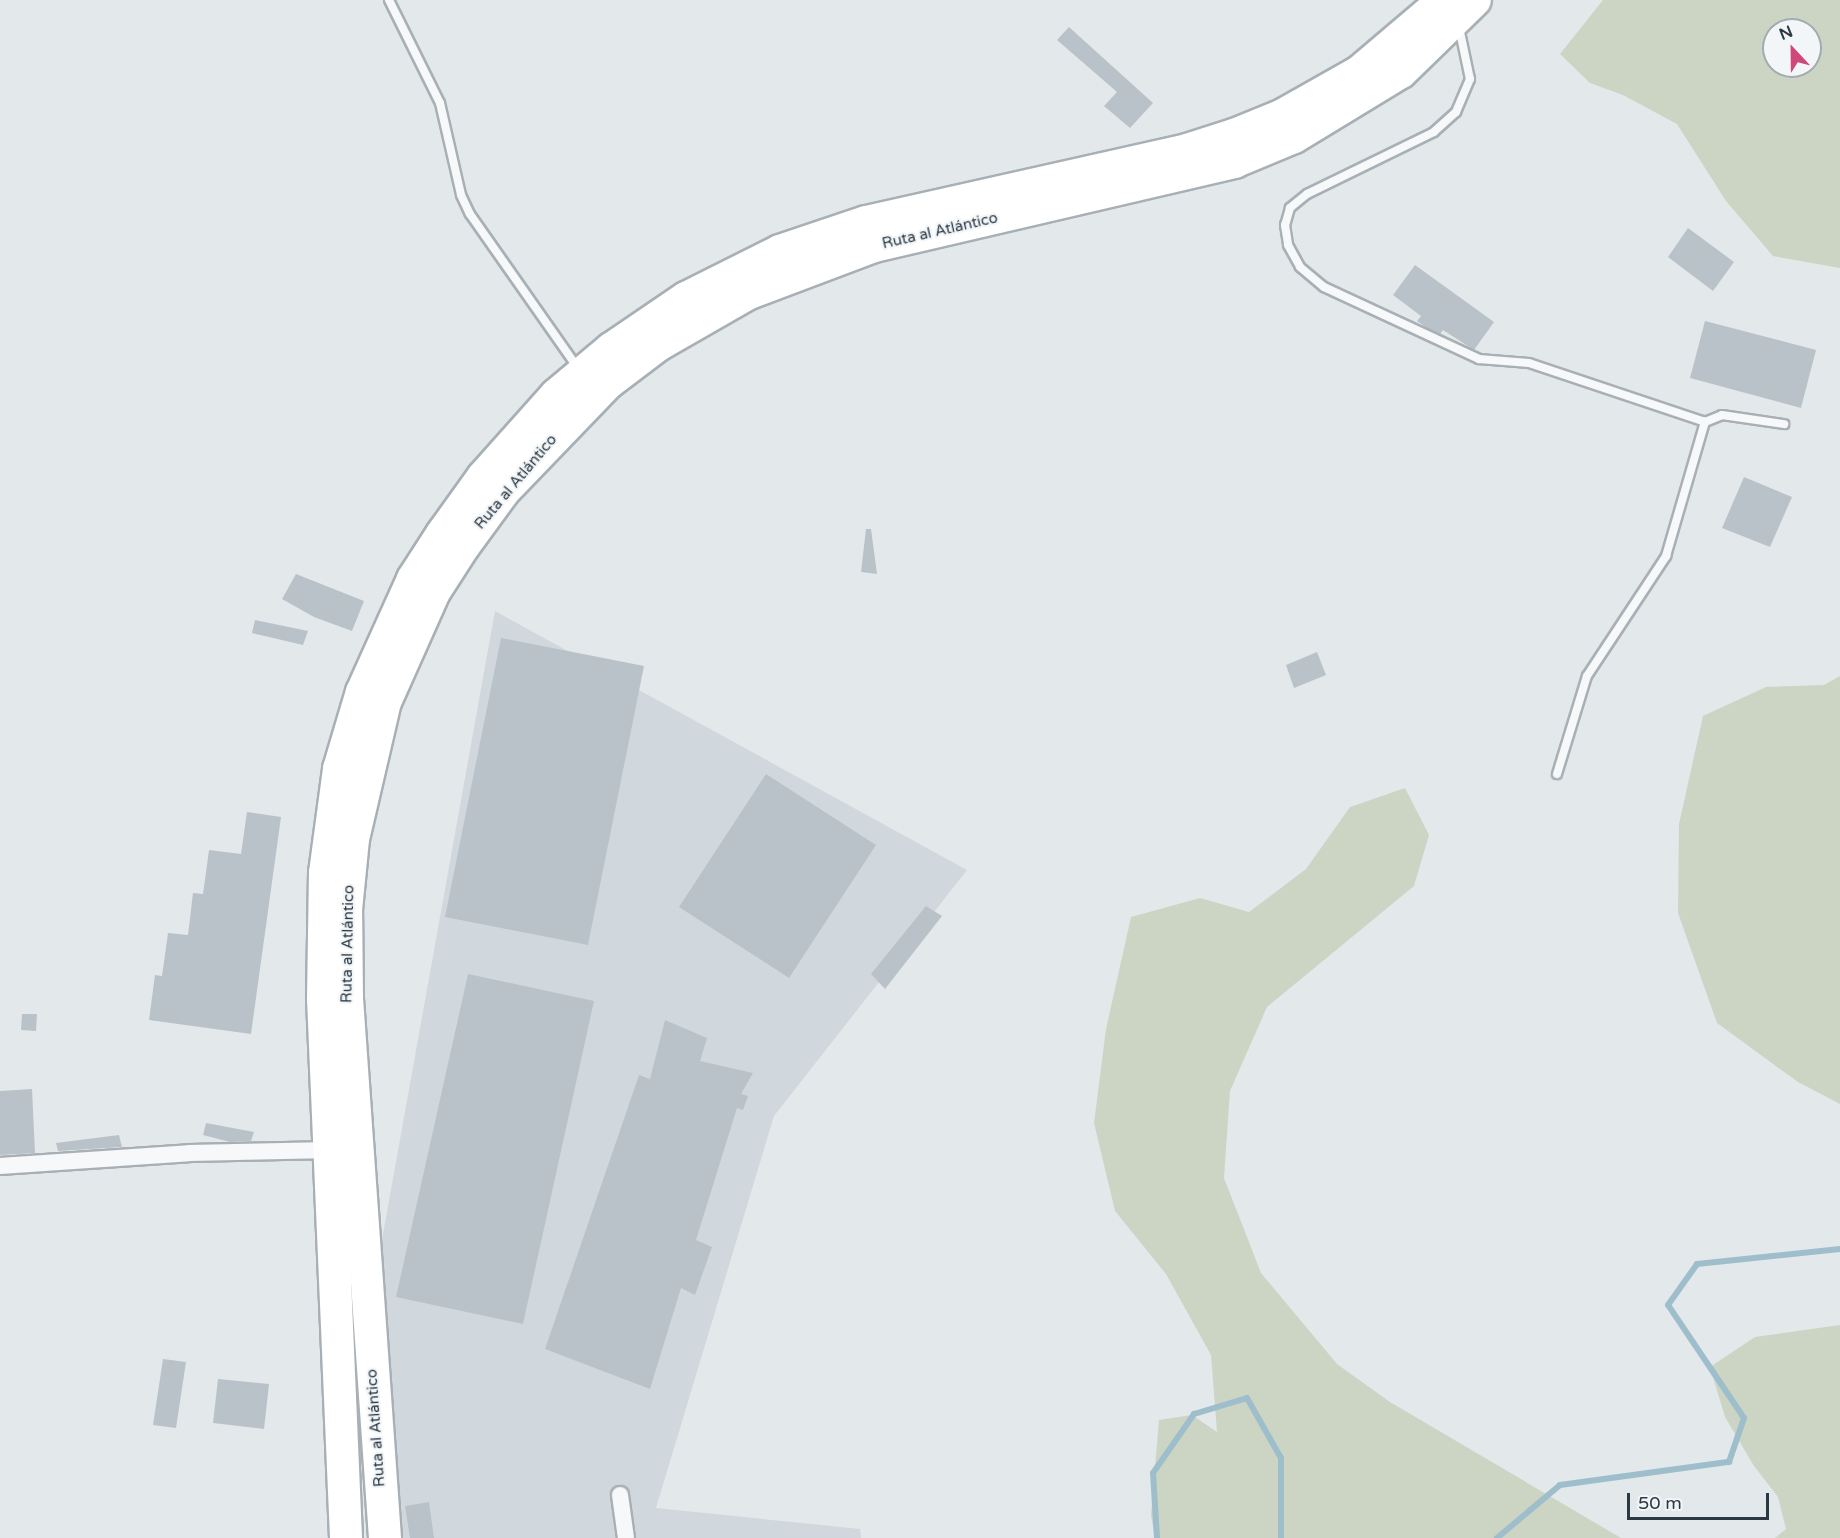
<!DOCTYPE html>
<html>
<head>
<meta charset="utf-8">
<style>
  body { margin:0 }
  #map { position:relative; width:1840px; height:1538px; overflow:hidden; background:#e3e8eb; font-family:"Varela Round",sans-serif }
  div>[style] { position:absolute }
  [style*='--x'] { left:calc(var(--x)*1px); top:calc(var(--y)*1px); width:calc(var(--w)*1px); rotate:calc(var(--a)*1deg) }
  .built>* { inset:0; background:#d1d8dd }
  .green>* { inset:0; background:#ccd5c4 }
  .stream>* { height:6px; margin:-3px; padding:0 3px; transform-origin:3px; border-radius:3px; background:#9ebecb }
  .building>* { inset:0; background:#bac2c9 }
  .roads { filter:drop-shadow(2px 0 #a8b0b6) drop-shadow(-2px 0 #a8b0b6) drop-shadow(0 2px #a8b0b6) drop-shadow(0 -2px #a8b0b6) }
  .lane>* { height:8px; margin:-4px; padding:0 4px; transform-origin:4px; border-radius:4px; background:#f6f8f9 }
  .street>* { height:16px; margin:-8px; padding:0 8px; transform-origin:8px; border-radius:8px; background:#f6f8f9 }
  .highway>* { height:32px; margin:-16px; padding:0 16px; transform-origin:16px; border-radius:16px; background:#fff }
  span { translate:-50% -50%; white-space:nowrap; text-align:center; line-height:1.15; -webkit-text-stroke:4.5px #f3f6f8; paint-order:stroke }
  .street-label { font-size:15px; color:#2b3944 }
  .north { position:absolute; left:1762px; top:18px; width:60px; height:60px; box-sizing:border-box; background:#f3f6f8; border:2px solid #a3aab0; border-radius:50%; rotate:338deg; font-size:16px; font-weight:700; line-height:24px; text-align:center; color:#2b3944 }
  .north::after { content:''; display:block; margin:auto; width:21px; height:27px; background:#d0487a; clip-path:polygon(50% 0,100% 100%,50% 72%,0 100%) }
  .scale { position:absolute; left:1627px; top:1493px; width:142px; height:27px; box-sizing:border-box; border:3px solid #2b3944; border-top:0; padding-left:8px; font-size:18px; line-height:21px; white-space:nowrap; color:#2b3944; -webkit-text-stroke:4px #f3f6f8; paint-order:stroke }
</style>
</head>
<body>
<div id="map">
  <div class="built">
    <i style="clip-path:polygon(495px 611px,967px 870px,774px 1116px,656px 1508px,860px 1529px,861px 1538px,395px 1538px,376px 1273px)"></i>
  </div>
  <div class="green">
    <i style="clip-path:polygon(evenodd,1603px 0,1840px 0,1840px 268px,1773px 256px,1726px 201px,1677px 124px,1623px 95px,1590px 83px,1560px 54px,1603px 0,1774px 30px,1810px 30px,1810px 66px,1774px 66px,1774px 30px)"></i>
    <i style="clip-path:polygon(1840px 676px,1840px 1104px,1798px 1082px,1717px 1023px,1678px 913px,1679px 824px,1703px 716px,1766px 687px,1824px 685px)"></i>
    <i style="clip-path:polygon(1405px 788px,1429px 835px,1414px 886px,1267px 1007px,1230px 1091px,1224px 1178px,1261px 1273px,1337px 1364px,1390px 1402px,1621px 1538px,1155px 1538px,1151px 1515px,1159px 1420px,1192px 1415px,1217px 1432px,1211px 1355px,1166px 1274px,1115px 1211px,1094px 1123px,1106px 1029px,1131px 917px,1200px 898px,1249px 912px,1306px 869px,1350px 807px)"></i>
    <i style="clip-path:polygon(1840px 1325px,1840px 1538px,1775px 1538px,1786px 1529px,1778px 1497px,1754px 1466px,1725px 1417px,1710px 1367px,1755px 1337px)"></i>
  </div>
  <div class="stream">
    <i style="--x:1157;--y:1538;--w:65;--a:-93.5"></i>
    <i style="--x:1153;--y:1473;--w:72;--a:-55.2"></i>
    <i style="--x:1194;--y:1414;--w:55;--a:-16.8"></i>
    <i style="--x:1247;--y:1398;--w:69;--a:60.5"></i>
    <i style="--x:1281;--y:1458;--w:80;--a:90"></i>
    <i style="--x:1497;--y:1538;--w:82;--a:-40.1"></i>
    <i style="--x:1560;--y:1485;--w:171;--a:-7.8"></i>
    <i style="--x:1729;--y:1462;--w:46;--a:-71.2"></i>
    <i style="--x:1744;--y:1418;--w:136;--a:-123.9"></i>
    <i style="--x:1668;--y:1305;--w:50;--a:-54.7"></i>
    <i style="--x:1697;--y:1264;--w:144;--a:-6"></i>
  </div>
  <div class="building">
    <i style="clip-path:polygon(1069px 27px,1153px 103px,1130px 128px,1104px 106px,1117px 92px,1057px 40px)"></i>
    <i style="clip-path:polygon(1688px 228px,1734px 262px,1713px 291px,1668px 257px)"></i>
    <i style="clip-path:polygon(1415px 265px,1494px 322px,1474px 350px,1443px 330px,1440px 334px,1427px 328px,1417px 321px,1421px 316px,1393px 295px)"></i>
    <i style="clip-path:polygon(1705px 321px,1816px 350px,1801px 408px,1690px 378px)"></i>
    <i style="clip-path:polygon(1744px 477px,1792px 497px,1770px 547px,1722px 528px)"></i>
    <i style="clip-path:polygon(866px 529px,871px 529px,877px 574px,861px 572px)"></i>
    <i style="clip-path:polygon(296px 574px,364px 601px,352px 631px,314px 617px,282px 599px)"></i>
    <i style="clip-path:polygon(255px 620px,308px 631px,303px 645px,252px 633px)"></i>
    <i style="clip-path:polygon(501px 638px,644px 666px,588px 945px,445px 917px)"></i>
    <i style="clip-path:polygon(1317px 652px,1326px 675px,1294px 688px,1286px 665px)"></i>
    <i style="clip-path:polygon(766px 774px,876px 845px,789px 978px,679px 907px)"></i>
    <i style="clip-path:polygon(247px 812px,281px 817px,251px 1034px,149px 1020px,155px 975px,162px 976px,168px 933px,188px 935px,193px 893px,203px 894px,209px 850px,241px 854px)"></i>
    <i style="clip-path:polygon(926px 906px,942px 916px,885px 989px,871px 974px)"></i>
    <i style="clip-path:polygon(468px 974px,594px 1001px,523px 1324px,396px 1297px)"></i>
    <i style="clip-path:polygon(22px 1014px,37px 1014px,36px 1031px,21px 1030px)"></i>
    <i style="clip-path:polygon(665px 1020px,707px 1038px,700px 1061px,753px 1073px,741px 1094px,748px 1096px,743px 1110px,737px 1108px,696px 1240px,712px 1247px,695px 1295px,681px 1288px,650px 1389px,545px 1349px,639px 1075px,650px 1079px)"></i>
    <i style="clip-path:polygon(32px 1089px,35px 1153px,0 1155px,0 1091px)"></i>
    <i style="clip-path:polygon(206px 1123px,254px 1132px,251px 1141px,230px 1142px,203px 1135px)"></i>
    <i style="clip-path:polygon(119px 1135px,122px 1147px,58px 1151px,56px 1143px)"></i>
    <i style="clip-path:polygon(163px 1359px,186px 1362px,176px 1428px,153px 1425px)"></i>
    <i style="clip-path:polygon(218px 1379px,269px 1384px,264px 1429px,213px 1423px)"></i>
    <i style="clip-path:polygon(429px 1502px,434px 1538px,410px 1538px,405px 1506px)"></i>
  </div>
  <div class="roads">
    <div class="lane">
      <i style="--x:389;--y:0;--w:115;--a:63.7"></i>
      <i style="--x:440;--y:103;--w:94;--a:77.1"></i>
      <i style="--x:461;--y:195;--w:21;--a:65"></i>
      <i style="--x:470;--y:214;--w:188;--a:55"></i>
      <i style="--x:1459;--y:27;--w:53;--a:78.1"></i>
      <i style="--x:1470;--y:79;--w:36;--a:113"></i>
      <i style="--x:1456;--y:112;--w:30;--a:138"></i>
      <i style="--x:1434;--y:132;--w:141;--a:154"></i>
      <i style="--x:1307;--y:194;--w:22;--a:141"></i>
      <i style="--x:1290;--y:208;--w:18;--a:106"></i>
      <i style="--x:1285;--y:225;--w:20;--a:81"></i>
      <i style="--x:1288;--y:245;--w:25;--a:61"></i>
      <i style="--x:1300;--y:267;--w:31;--a:40"></i>
      <i style="--x:1324;--y:287;--w:171;--a:24.9"></i>
      <i style="--x:1479;--y:359;--w:50;--a:4.6"></i>
      <i style="--x:1529;--y:363;--w:186;--a:18.5"></i>
      <i style="--x:1705;--y:422;--w:18;--a:-22"></i>
      <i style="--x:1722;--y:415;--w:63;--a:8.3"></i>
      <i style="--x:1557;--y:774;--w:102;--a:-73"></i>
      <i style="--x:1587;--y:676;--w:144;--a:-56.6"></i>
      <i style="--x:1666;--y:556;--w:140;--a:-73.8"></i>
    </div>
    <div class="street">
      <i style="--x:0;--y:1166;--w:189;--a:-3.9"></i>
      <i style="--x:189;--y:1153;--w:142;--a:-1.2"></i>
      <i style="--x:620;--y:1495;--w:43;--a:82.1"></i>
    </div>
    <div class="highway">
      <i style="--x:346;--y:1538;--w:539;--a:-92.44"></i>
      <i style="--x:323;--y:999;--w:126;--a:-89.1"></i>
      <i style="--x:325;--y:873;--w:105;--a:-82.3"></i>
      <i style="--x:339;--y:769;--w:80;--a:-73.4"></i>
      <i style="--x:362;--y:692;--w:124;--a:-65.7"></i>
      <i style="--x:413;--y:579;--w:54;--a:-57.2"></i>
      <i style="--x:442;--y:534;--w:70;--a:-54.3"></i>
      <i style="--x:483;--y:477;--w:110;--a:-48.3"></i>
      <i style="--x:556;--y:395;--w:72;--a:-39.9"></i>
      <i style="--x:611;--y:349;--w:91;--a:-34.2"></i>
      <i style="--x:686;--y:298;--w:105;--a:-26.6"></i>
      <i style="--x:780;--y:251;--w:91;--a:-18.6"></i>
      <i style="--x:866;--y:222;--w:329;--a:-12.6"></i>
      <i style="--x:1187;--y:150;--w:49;--a:-17.7"></i>
      <i style="--x:1234;--y:135;--w:53;--a:-22.2"></i>
      <i style="--x:1283;--y:115;--w:87;--a:-29.5"></i>
      <i style="--x:1359;--y:72;--w:111;--a:-40.3"></i>
      <i style="--x:385;--y:1538;--w:540;--a:-94.03"></i>
      <i style="--x:347;--y:999;--w:89;--a:-90.6"></i>
      <i style="--x:346;--y:910;--w:71;--a:-84.4"></i>
      <i style="--x:353;--y:839;--w:141;--a:-76.9"></i>
      <i style="--x:385;--y:702;--w:120;--a:-66"></i>
      <i style="--x:434;--y:592;--w:54;--a:-57.2"></i>
      <i style="--x:463;--y:547;--w:69;--a:-53.8"></i>
      <i style="--x:504;--y:491;--w:150;--a:-46.1"></i>
      <i style="--x:608;--y:383;--w:63;--a:-37.2"></i>
      <i style="--x:658;--y:345;--w:103;--a:-29.8"></i>
      <i style="--x:747;--y:294;--w:136;--a:-20.7"></i>
      <i style="--x:874;--y:246;--w:370;--a:-13.1"></i>
      <i style="--x:1234;--y:162;--w:65;--a:-22.6"></i>
      <i style="--x:1294;--y:137;--w:125;--a:-31.3"></i>
      <i style="--x:1401;--y:72;--w:103;--a:-44.2"></i>
    </div>
  </div>
  <div class="street-label">
    <span style="left:940px;top:231px;rotate:-13deg">Ruta al Atlántico</span>
    <span style="left:516px;top:482px;rotate:-50deg">Ruta al Atlántico</span>
    <span style="left:348px;top:944px;rotate:-89deg">Ruta al Atlántico</span>
    <span style="left:376px;top:1428px;rotate:-94deg">Ruta al Atlántico</span>
  </div>
  <div class="north">N</div>
  <div class="scale">50 m</div>
</div>
</body>
</html>
